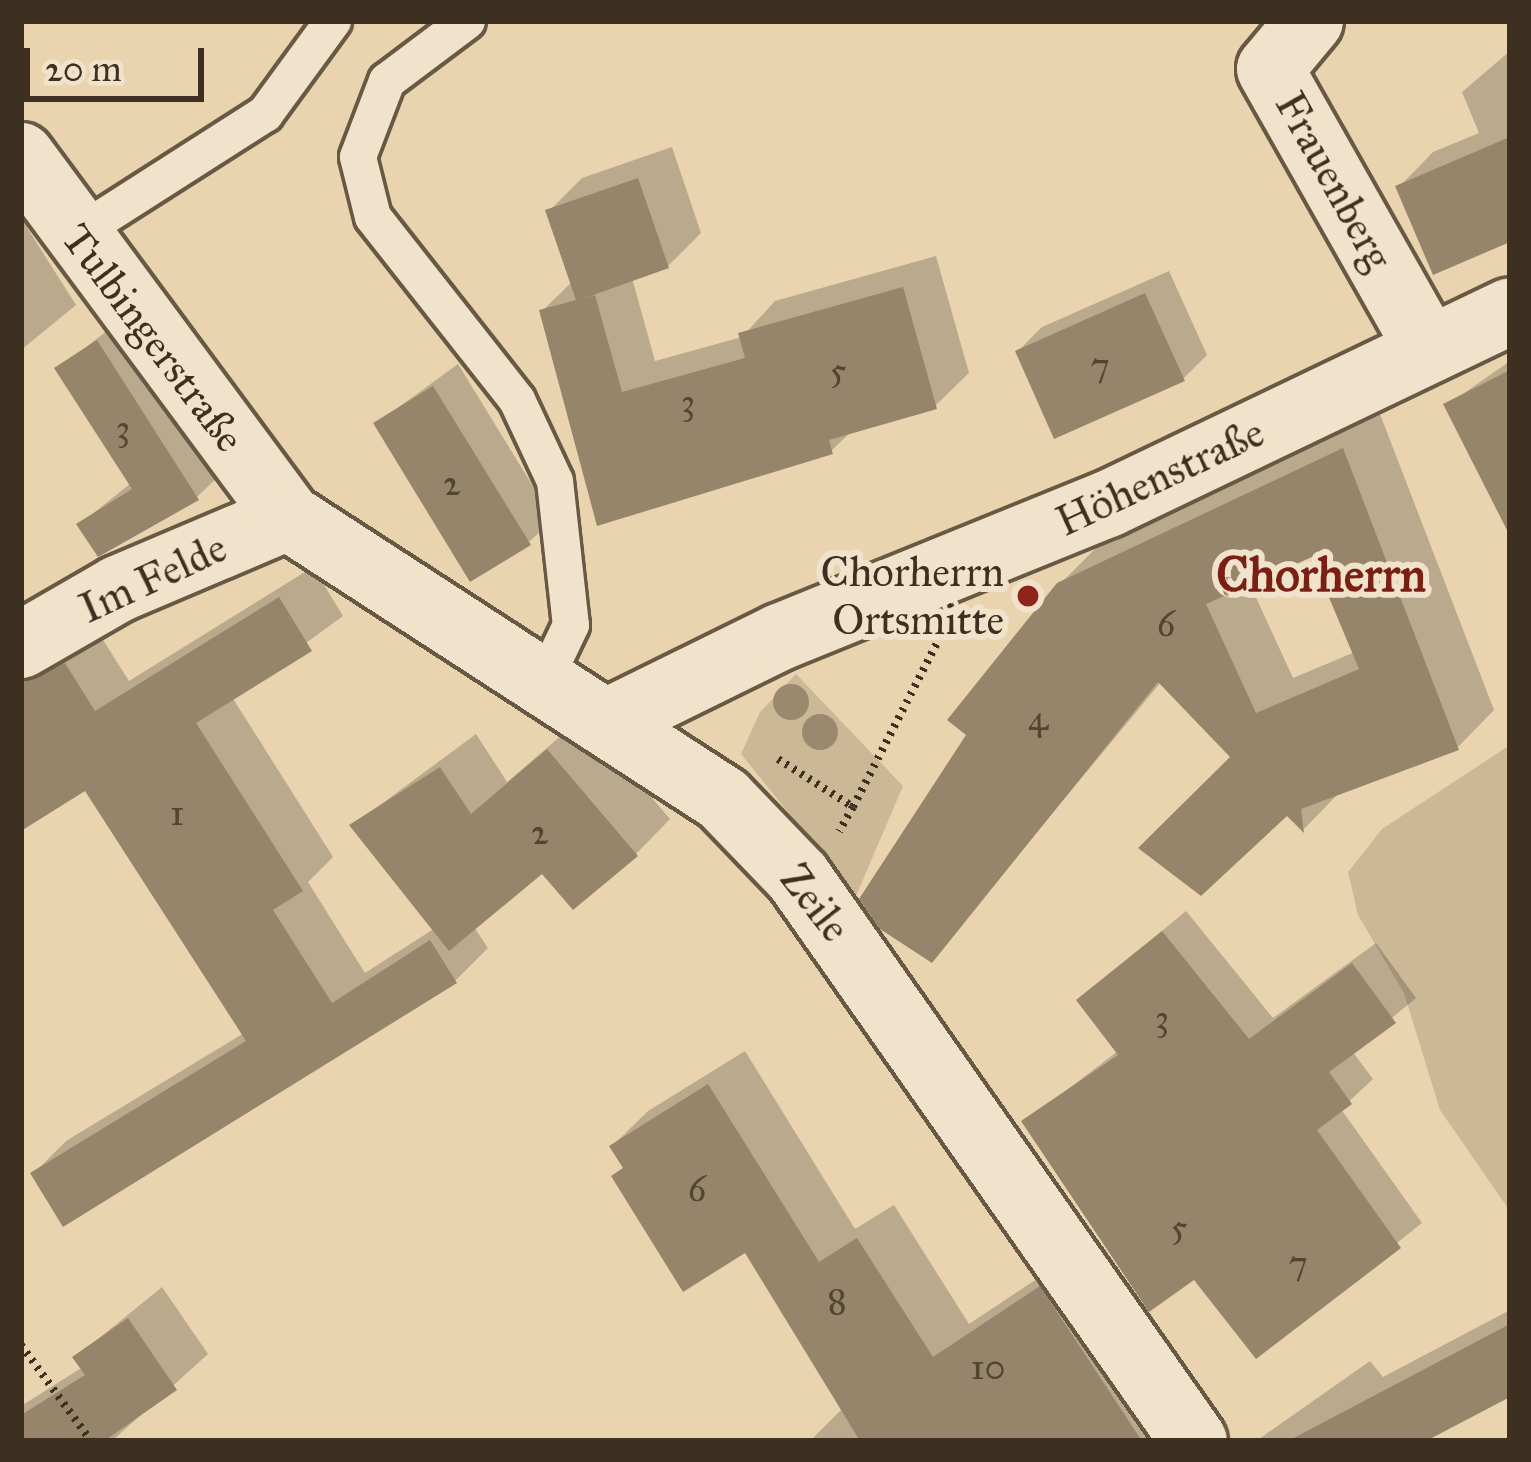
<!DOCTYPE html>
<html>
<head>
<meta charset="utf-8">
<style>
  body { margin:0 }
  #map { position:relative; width:1531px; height:1462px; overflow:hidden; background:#e9d4af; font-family:"IM FELL Great Primer",serif }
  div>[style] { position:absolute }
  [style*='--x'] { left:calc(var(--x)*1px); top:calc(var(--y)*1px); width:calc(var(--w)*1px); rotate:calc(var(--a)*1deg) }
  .green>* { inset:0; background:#ccb897 }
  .shadow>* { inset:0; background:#0003 }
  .building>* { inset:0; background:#96856a }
  .path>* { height:8px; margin-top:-4px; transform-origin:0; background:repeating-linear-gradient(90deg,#3d3020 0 3px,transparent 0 9px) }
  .roads { filter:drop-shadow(3px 0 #685944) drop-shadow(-3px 0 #685944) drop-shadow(0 3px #685944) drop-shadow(0 -3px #685944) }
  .service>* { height:36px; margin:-18px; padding:0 18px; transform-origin:18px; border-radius:18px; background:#f1e3cb }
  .minor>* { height:66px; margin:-33px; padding:0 33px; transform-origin:33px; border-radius:33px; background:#f1e3cb }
  .tertiary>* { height:66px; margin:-33px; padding:0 33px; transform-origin:33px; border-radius:33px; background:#f1e3cb }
  .secondary>* { height:66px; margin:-33px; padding:0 33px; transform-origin:33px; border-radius:33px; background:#f1e3cb }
  .trees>* { width:36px; height:36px; margin:-18px; border-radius:50%; background:#9a896e }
  .dots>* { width:33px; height:33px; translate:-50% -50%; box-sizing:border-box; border:6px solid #f1e3cb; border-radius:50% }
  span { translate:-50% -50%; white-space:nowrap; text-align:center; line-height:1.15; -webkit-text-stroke:12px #f1e3cb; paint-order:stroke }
  .number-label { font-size:36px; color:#534532 }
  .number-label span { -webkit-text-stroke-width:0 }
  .street-label { font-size:42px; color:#3d3020 }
  .poi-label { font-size:42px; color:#3d3020 }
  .right { translate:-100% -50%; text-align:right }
  .quarter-label { font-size:48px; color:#7a1f14; font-weight:700 }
  .frame { position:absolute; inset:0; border:24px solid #3d3020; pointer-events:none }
  .scale { position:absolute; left:24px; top:48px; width:180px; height:54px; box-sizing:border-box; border:6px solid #3d3020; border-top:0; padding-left:15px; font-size:36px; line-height:42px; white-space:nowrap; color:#3d3020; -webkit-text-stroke:9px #f1e3cb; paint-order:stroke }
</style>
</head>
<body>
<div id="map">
  <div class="green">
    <i style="clip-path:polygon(796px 674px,903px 786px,856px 896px,741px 754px,760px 712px)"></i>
    <i style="clip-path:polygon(1510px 745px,1510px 1211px,1440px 1110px,1404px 993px,1358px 915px,1348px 872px,1382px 829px)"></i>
  </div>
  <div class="shadow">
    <i style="clip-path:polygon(1510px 51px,1510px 239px,1399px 187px,1433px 152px,1479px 133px,1462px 92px)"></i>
    <i style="clip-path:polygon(672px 147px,701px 233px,668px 266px,632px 278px,655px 361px,742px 337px,775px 301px,936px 256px,969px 373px,935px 406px,853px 430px,831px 451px,599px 522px,542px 311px,573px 281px,549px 211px,582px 178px)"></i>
    <i style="clip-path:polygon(21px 218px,76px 305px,21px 350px)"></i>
    <i style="clip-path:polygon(1169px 271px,1207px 355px,1183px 379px,1018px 351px,1042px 327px)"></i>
    <i style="clip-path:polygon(122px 319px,221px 474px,197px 497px,80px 524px,131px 483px,58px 369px)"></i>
    <i style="clip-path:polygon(1510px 361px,1510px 529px,1447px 405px)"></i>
    <i style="clip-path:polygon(458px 364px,553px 519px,529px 542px,377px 423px)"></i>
    <i style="clip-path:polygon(evenodd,1380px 414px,1494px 710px,1458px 747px,1339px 793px,1304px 829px,1161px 682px,932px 959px,970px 734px,1059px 585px,1097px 547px,1380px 414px,1314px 553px,1355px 652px,1293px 678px,1249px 582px,1314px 553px)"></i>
    <i style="clip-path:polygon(313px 567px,343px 616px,232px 697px,333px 857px,308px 882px,365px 973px,435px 928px,353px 825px,476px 734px,507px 782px,583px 717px,670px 819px,636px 854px,543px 870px,474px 927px,488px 948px,455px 981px,34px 1173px,66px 1141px,244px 1033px,86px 787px,21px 825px,21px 671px,98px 632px,129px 681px)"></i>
    <i style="clip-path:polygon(1186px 911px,1273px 1018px,1376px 943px,1416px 998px,1352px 1051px,1373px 1079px,1341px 1109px,1422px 1223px,1256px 1355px,1195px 1276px,1025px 1122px,1118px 1051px,1079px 1000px)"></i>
    <i style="clip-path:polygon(745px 1051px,855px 1229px,894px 1205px,969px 1324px,1076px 1253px,1201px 1441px,810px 1441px,843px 1408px,746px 1249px,614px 1176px,625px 1166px,612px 1146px,648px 1111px)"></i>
    <i style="clip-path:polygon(162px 1287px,208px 1354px,112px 1441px,21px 1441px,21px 1406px,83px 1367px,76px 1357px)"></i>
    <i style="clip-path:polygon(1510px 1310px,1510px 1394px,1419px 1441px,1256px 1441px,1370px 1361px,1383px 1377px)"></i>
  </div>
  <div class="building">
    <i style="clip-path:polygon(1510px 137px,1510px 242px,1433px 275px,1395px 186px)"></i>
    <i style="clip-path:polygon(638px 178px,669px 268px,582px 299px,595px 295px,622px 392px,745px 358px,738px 333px,903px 287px,937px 409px,829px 440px,833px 454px,597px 526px,539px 310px,576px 300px,545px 210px)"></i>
    <i style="clip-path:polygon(1145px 293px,1185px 381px,1054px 439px,1015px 351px)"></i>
    <i style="clip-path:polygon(97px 340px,199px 500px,98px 557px,76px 524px,132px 489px,54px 368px)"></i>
    <i style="clip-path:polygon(1510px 370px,1510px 536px,1443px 404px)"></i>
    <i style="clip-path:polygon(433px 386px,531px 545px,470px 582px,373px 423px)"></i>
    <i style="clip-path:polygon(evenodd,1343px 448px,1459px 750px,1301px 809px,1304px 833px,1287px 816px,1201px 896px,1138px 848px,1230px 757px,1158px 682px,932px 963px,880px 929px,859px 899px,966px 735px,947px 720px,1057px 583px,1343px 448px,1312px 557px,1359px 669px,1256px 713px,1206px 604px,1312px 557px)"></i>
    <i style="clip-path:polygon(279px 597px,312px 651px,196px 723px,303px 891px,273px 910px,332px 1003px,430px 940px,457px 983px,63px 1227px,30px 1173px,246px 1041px,85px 791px,21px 831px,21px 682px,65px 663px,95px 711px)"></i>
    <i style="clip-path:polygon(547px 749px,638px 856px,573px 910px,542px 874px,449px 951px,349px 825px,440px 767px,471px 814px)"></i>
    <i style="clip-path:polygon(1162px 931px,1249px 1039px,1352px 963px,1396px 1023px,1329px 1072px,1352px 1104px,1317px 1130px,1401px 1248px,1256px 1359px,1194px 1280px,1149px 1312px,1021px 1121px,1118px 1055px,1076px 1000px)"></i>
    <i style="clip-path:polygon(708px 1084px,819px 1262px,857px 1238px,933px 1357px,1040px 1286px,1142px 1441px,860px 1441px,745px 1253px,683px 1292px,611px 1176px,623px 1168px,609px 1146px)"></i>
    <i style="clip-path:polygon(128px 1318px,177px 1390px,104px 1441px,21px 1441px,21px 1415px,85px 1375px,72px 1357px)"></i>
    <i style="clip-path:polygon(1510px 1324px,1510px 1397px,1426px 1441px,1288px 1441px)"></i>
  </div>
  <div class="path">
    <i style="--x:778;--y:759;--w:89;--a:32.6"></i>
    <i style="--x:853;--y:807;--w:28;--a:120"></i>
    <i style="--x:853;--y:807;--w:184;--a:-62.9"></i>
    <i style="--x:21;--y:1345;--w:119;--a:53.9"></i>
  </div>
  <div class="roads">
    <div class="service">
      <i style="--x:467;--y:21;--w:100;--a:143.1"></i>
      <i style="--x:387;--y:81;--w:81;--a:110.9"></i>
      <i style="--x:358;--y:157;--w:62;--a:76"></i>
      <i style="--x:373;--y:217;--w:233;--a:51.8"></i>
      <i style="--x:517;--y:400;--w:89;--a:64.9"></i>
      <i style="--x:555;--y:481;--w:145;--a:83.7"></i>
      <i style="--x:571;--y:625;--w:70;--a:115.5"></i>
      <i style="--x:74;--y:236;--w:227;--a:-32.6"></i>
      <i style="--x:265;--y:114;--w:115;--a:-53.8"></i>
    </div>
    <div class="minor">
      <i style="--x:1310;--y:21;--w:62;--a:129.8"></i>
      <i style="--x:1270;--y:69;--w:321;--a:60.5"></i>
    </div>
    <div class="tertiary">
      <i style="--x:21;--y:645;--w:112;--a:-30"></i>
      <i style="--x:118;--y:589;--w:185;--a:-23"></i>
      <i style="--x:609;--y:721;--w:191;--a:-26.2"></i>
      <i style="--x:780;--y:637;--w:354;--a:-22.1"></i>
      <i style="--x:1108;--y:504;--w:446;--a:-25.6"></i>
    </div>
    <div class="secondary">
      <i style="--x:21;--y:156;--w:449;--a:53.5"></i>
      <i style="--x:288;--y:517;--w:518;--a:32.95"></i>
      <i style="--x:723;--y:799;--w:108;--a:46.1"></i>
      <i style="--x:798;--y:877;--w:689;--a:54.93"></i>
    </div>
  </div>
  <div class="trees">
    <i style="left:791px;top:702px"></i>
    <i style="left:820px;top:732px"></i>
  </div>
  <div class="dots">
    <i style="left:1028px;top:596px;background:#8f2418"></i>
  </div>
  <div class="number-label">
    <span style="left:1100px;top:366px">7</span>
    <span style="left:838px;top:371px">5</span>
    <span style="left:688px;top:403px">3</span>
    <span style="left:123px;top:429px">3</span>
    <span style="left:452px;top:484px">2</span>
    <span style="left:1166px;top:625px">6</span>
    <span style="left:1038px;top:719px">4</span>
    <span style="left:177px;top:814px">1</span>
    <span style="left:540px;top:833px">2</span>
    <span style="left:1162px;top:1019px">3</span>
    <span style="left:697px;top:1190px">6</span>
    <span style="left:1179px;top:1228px">5</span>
    <span style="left:1298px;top:1264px">7</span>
    <span style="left:837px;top:1303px">8</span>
    <span style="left:988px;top:1368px">10</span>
  </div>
  <div class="street-label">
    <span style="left:1334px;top:181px;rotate:61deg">Frauenberg</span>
    <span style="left:153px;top:338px;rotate:53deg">Tulbingerstraße</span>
    <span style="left:1160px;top:477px;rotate:-25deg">Höhenstraße</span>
    <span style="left:153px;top:578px;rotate:-25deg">Im Felde</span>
    <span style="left:815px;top:903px;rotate:52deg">Zeile</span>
  </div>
  <div class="poi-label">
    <span class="right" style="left:1004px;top:596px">Chorherrn<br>Ortsmitte</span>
  </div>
  <div class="quarter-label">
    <span style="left:1321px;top:575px">Chorherrn</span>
  </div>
  <div class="frame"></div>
  <div class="scale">20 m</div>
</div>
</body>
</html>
